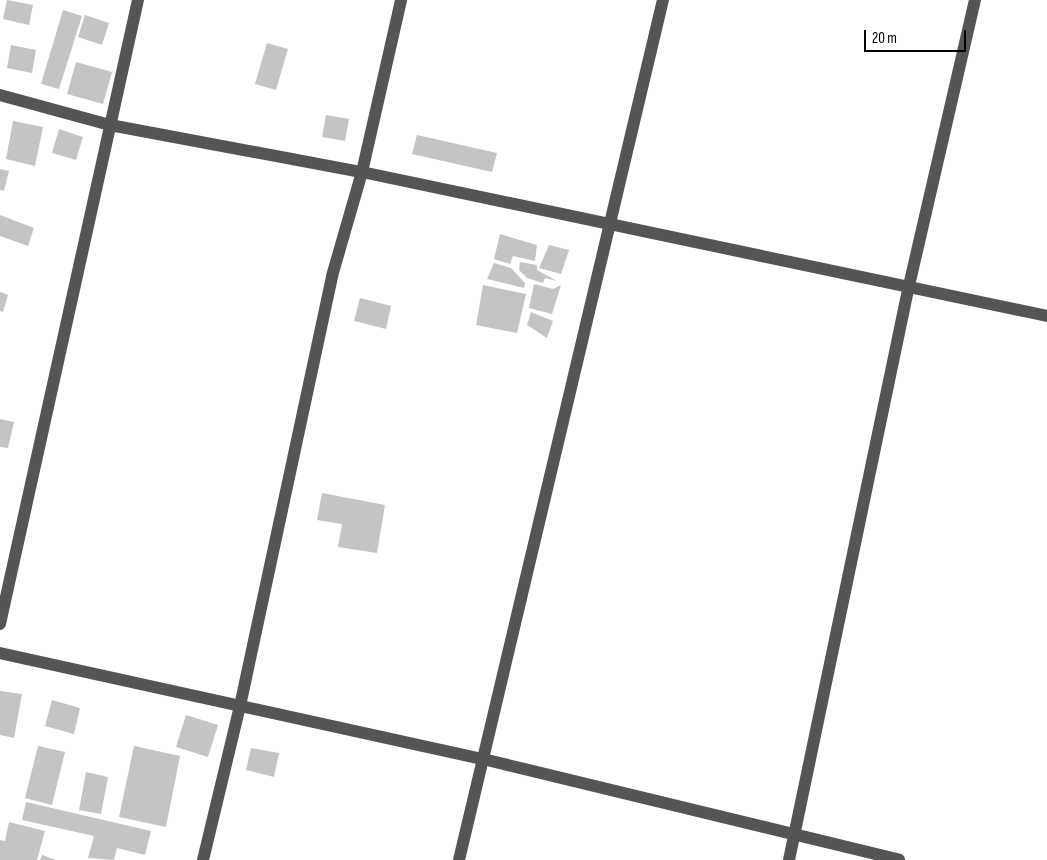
<!DOCTYPE html>
<html>
<head>
<meta charset="utf-8">
<style>
  body { margin:0 }
  #map { position:relative; width:1047px; height:860px; overflow:hidden; background:#fff; font-family:"Sofia Sans Condensed",sans-serif }
  div>[style] { position:absolute }
  [style*='--x'] { left:calc(var(--x)*1px); top:calc(var(--y)*1px); width:calc(var(--w)*1px); rotate:calc(var(--a)*1deg) }
  .building>* { inset:0; background:#c4c4c4 }
  .minor>* { height:12px; margin:-6px; padding:0 6px; transform-origin:6px; border-radius:6px; background:#555 }
  span { translate:-50% -50%; white-space:nowrap; text-align:center; line-height:1.15; -webkit-text-stroke:5px #fff; paint-order:stroke }
  .scale { position:absolute; left:864px; top:30px; width:102px; height:22px; box-sizing:border-box; border:2px solid #000; border-top:0; padding-left:6px; font-size:15px; line-height:18px; white-space:nowrap; color:#000; -webkit-text-stroke:4px #fff; paint-order:stroke }
</style>
</head>
<body>
<div id="map">
  <div class="building">
    <i style="clip-path:polygon(7px 0,33px 5px,29px 25px,3px 19px)"></i>
    <i style="clip-path:polygon(63px 10px,82px 16px,59px 89px,41px 84px)"></i>
    <i style="clip-path:polygon(85px 15px,109px 23px,102px 45px,78px 37px)"></i>
    <i style="clip-path:polygon(267px 43px,288px 49px,276px 90px,255px 84px)"></i>
    <i style="clip-path:polygon(11px 45px,36px 50px,32px 73px,7px 68px)"></i>
    <i style="clip-path:polygon(76px 62px,112px 72px,103px 104px,67px 94px)"></i>
    <i style="clip-path:polygon(326px 115px,349px 119px,345px 141px,322px 137px)"></i>
    <i style="clip-path:polygon(13px 121px,43px 127px,35px 166px,6px 159px)"></i>
    <i style="clip-path:polygon(59px 129px,83px 137px,76px 160px,52px 153px)"></i>
    <i style="clip-path:polygon(417px 135px,497px 153px,492px 172px,412px 154px)"></i>
    <i style="clip-path:polygon(0 169px,9px 171px,4px 191px,0 190px)"></i>
    <i style="clip-path:polygon(0 215px,34px 228px,28px 246px,0 236px)"></i>
    <i style="clip-path:polygon(500px 234px,537px 245px,535px 261px,513px 256px,510px 264px,494px 259px)"></i>
    <i style="clip-path:polygon(549px 245px,569px 250px,561px 274px,539px 268px)"></i>
    <i style="clip-path:polygon(520px 262px,537px 265px,537px 270px,557px 281px,545px 278px,543px 283px,527px 278px,519px 270px)"></i>
    <i style="clip-path:polygon(494px 263px,511px 268px,525px 283px,524px 288px,487px 279px)"></i>
    <i style="clip-path:polygon(534px 284px,553px 289px,561px 285px,552px 314px,529px 308px)"></i>
    <i style="clip-path:polygon(483px 285px,526px 294px,517px 333px,476px 325px)"></i>
    <i style="clip-path:polygon(0 292px,8px 295px,3px 312px,0 311px)"></i>
    <i style="clip-path:polygon(360px 298px,391px 306px,386px 329px,354px 321px)"></i>
    <i style="clip-path:polygon(531px 312px,553px 321px,547px 338px,527px 325px)"></i>
    <i style="clip-path:polygon(0 419px,14px 422px,8px 448px,0 447px)"></i>
    <i style="clip-path:polygon(322px 493px,385px 505px,377px 553px,338px 547px,342px 524px,317px 520px)"></i>
    <i style="clip-path:polygon(0 691px,22px 694px,14px 738px,0 735px)"></i>
    <i style="clip-path:polygon(52px 700px,80px 708px,74px 734px,45px 726px)"></i>
    <i style="clip-path:polygon(186px 715px,218px 725px,208px 757px,176px 747px)"></i>
    <i style="clip-path:polygon(38px 746px,65px 752px,52px 805px,25px 798px)"></i>
    <i style="clip-path:polygon(134px 746px,180px 756px,166px 827px,119px 817px)"></i>
    <i style="clip-path:polygon(251px 748px,279px 753px,274px 777px,246px 770px)"></i>
    <i style="clip-path:polygon(86px 772px,108px 777px,101px 814px,79px 810px)"></i>
    <i style="clip-path:polygon(26px 802px,151px 831px,145px 855px,117px 848px,114px 860px,88px 858px,94px 836px,22px 820px)"></i>
    <i style="clip-path:polygon(9px 822px,45px 831px,37px 860px,0 860px,0 840px,5px 841px)"></i>
    <i style="clip-path:polygon(42px 855px,56px 860px,40px 860px)"></i>
  </div>
  <div class="minor">
    <i style="--x:0;--y:95;--w:114;--a:15.3"></i>
    <i style="--x:110;--y:125;--w:256;--a:10.6"></i>
    <i style="--x:362;--y:172;--w:700;--a:11.87"></i>
    <i style="--x:0;--y:624;--w:639;--a:-77.53"></i>
    <i style="--x:0;--y:653;--w:494;--a:12.4"></i>
    <i style="--x:483;--y:759;--w:428;--a:13.6"></i>
    <i style="--x:203;--y:860;--w:158;--a:-76.5"></i>
    <i style="--x:240;--y:706;--w:440;--a:-77.9"></i>
    <i style="--x:332;--y:276;--w:108;--a:-73.9"></i>
    <i style="--x:362;--y:172;--w:176;--a:-77.2"></i>
    <i style="--x:459;--y:860;--w:884;--a:-76.66"></i>
    <i style="--x:789;--y:860;--w:582;--a:-78.21"></i>
    <i style="--x:908;--y:290;--w:298;--a:-77"></i>
  </div>
  <div class="scale">20 m</div>
</div>
</body>
</html>
